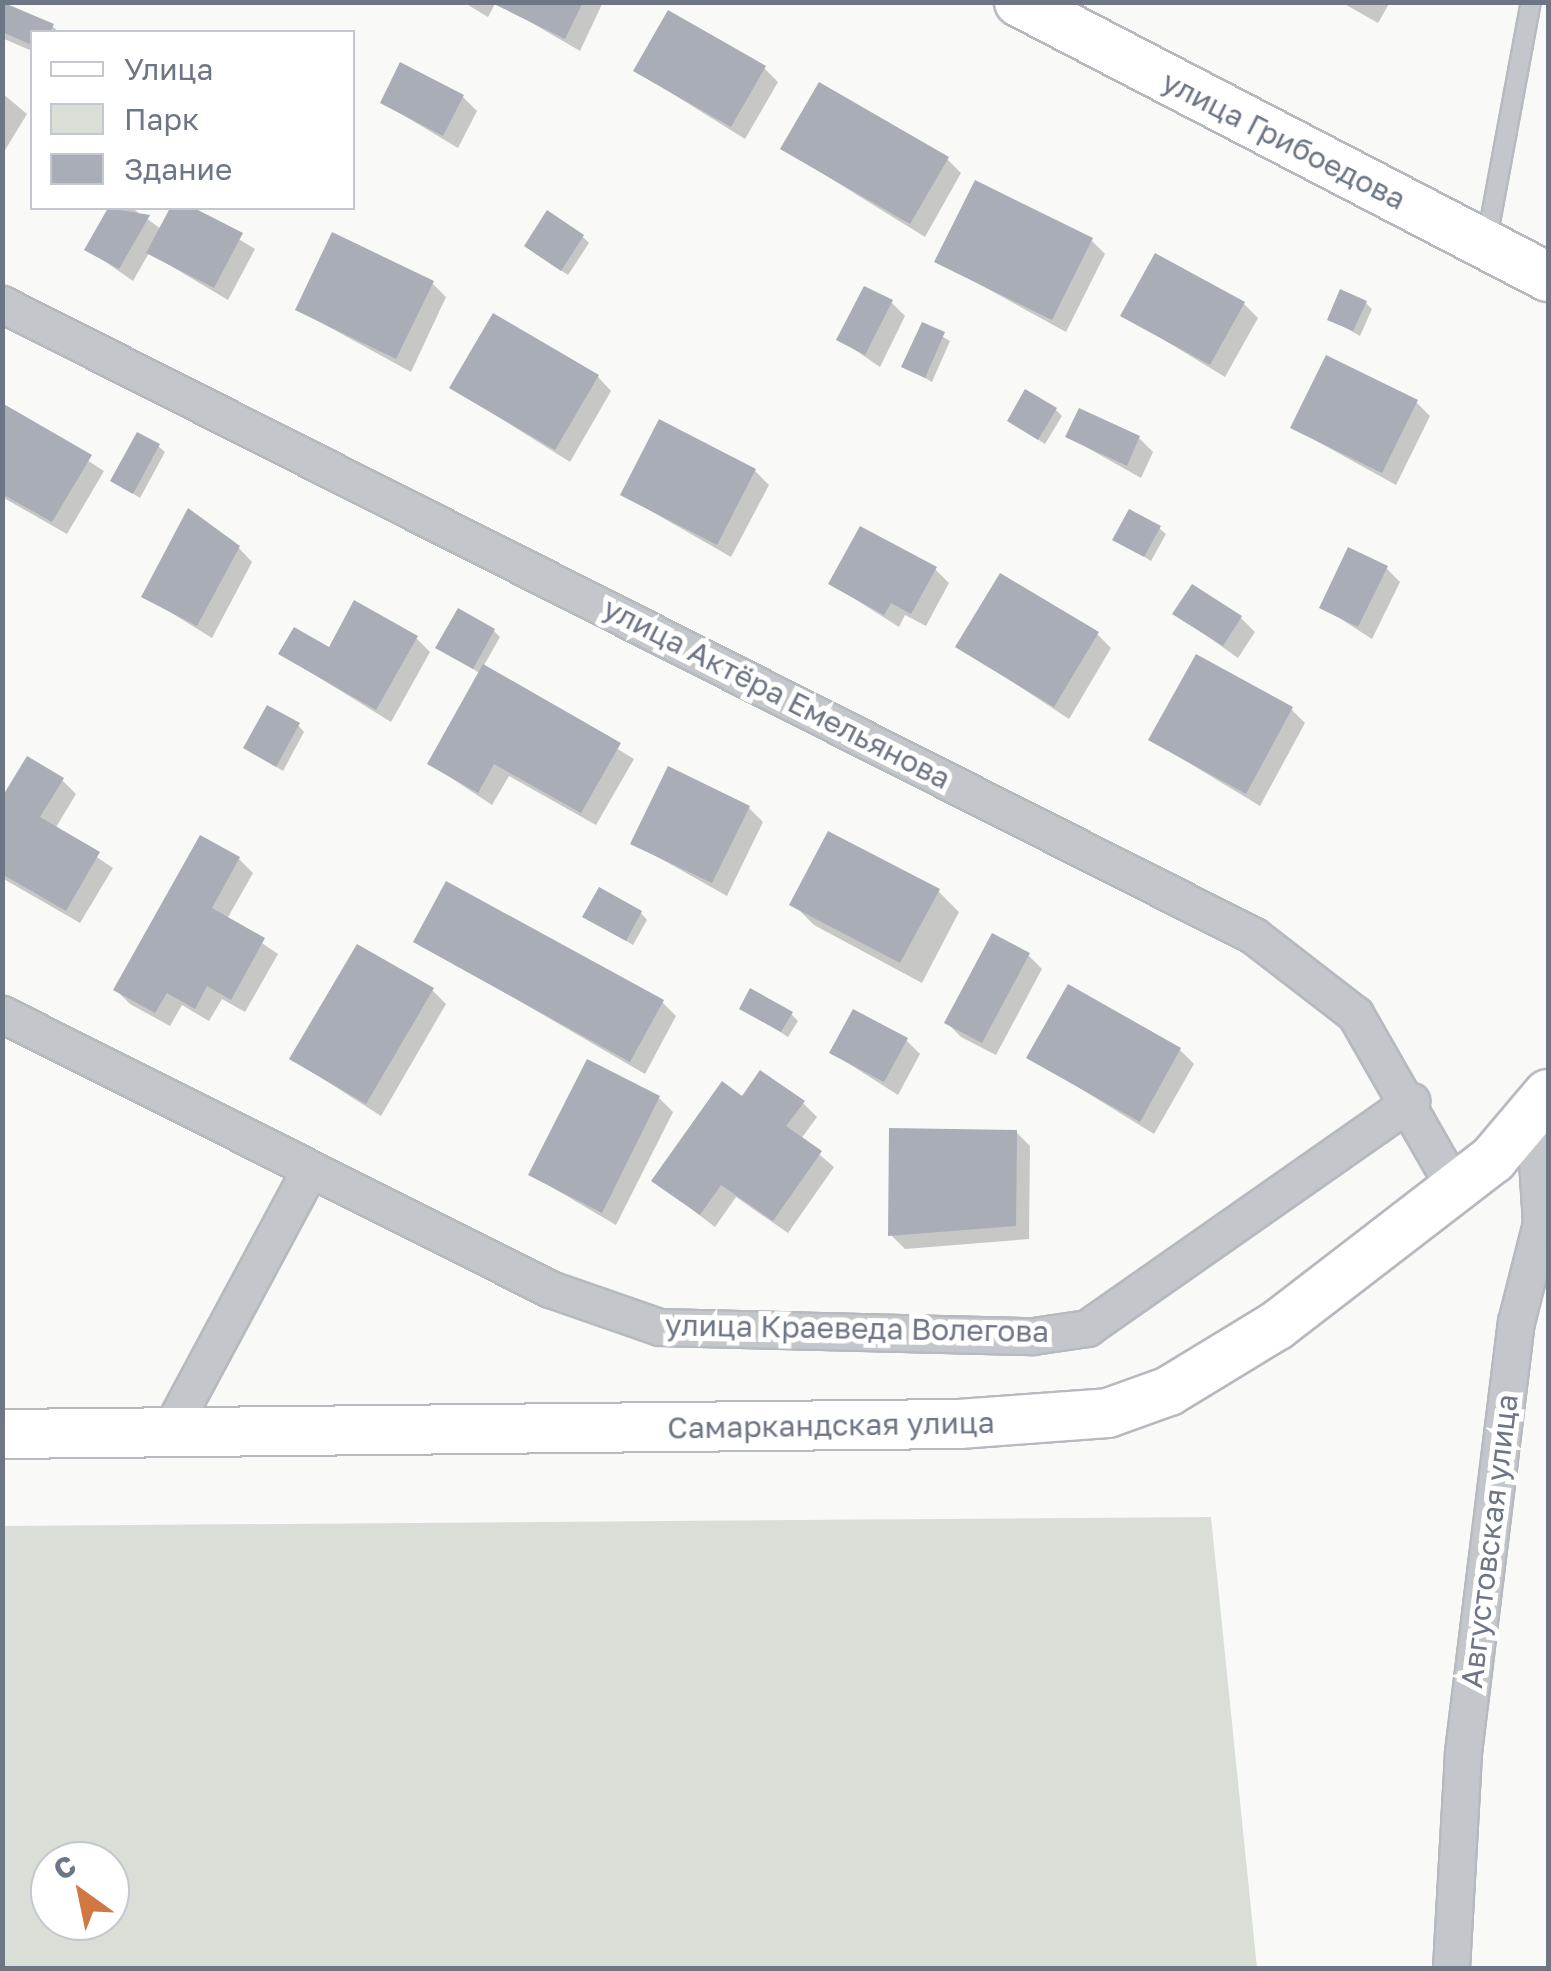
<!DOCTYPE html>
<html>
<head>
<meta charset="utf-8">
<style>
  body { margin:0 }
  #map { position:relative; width:1551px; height:1971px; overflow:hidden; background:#f9f9f8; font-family:"Golos Text",sans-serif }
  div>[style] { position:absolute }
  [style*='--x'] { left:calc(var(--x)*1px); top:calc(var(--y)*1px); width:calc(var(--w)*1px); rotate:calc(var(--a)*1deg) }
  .green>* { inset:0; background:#d9ded7 }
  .shadow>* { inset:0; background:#0003 }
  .building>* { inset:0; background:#a9aeb6 }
  .roads { filter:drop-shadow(2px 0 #b6b9be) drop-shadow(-2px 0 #b6b9be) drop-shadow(0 2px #b6b9be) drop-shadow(0 -2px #b6b9be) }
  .lane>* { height:18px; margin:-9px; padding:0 9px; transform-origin:9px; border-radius:9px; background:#c3c6ca }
  .street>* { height:35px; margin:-17.5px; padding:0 17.5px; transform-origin:17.5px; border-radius:17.5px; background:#c3c6ca }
  .secondary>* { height:48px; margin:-24px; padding:0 24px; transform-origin:24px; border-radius:24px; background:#fff }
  span { translate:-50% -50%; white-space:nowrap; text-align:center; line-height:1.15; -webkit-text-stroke:10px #fff; paint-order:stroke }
  .street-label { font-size:30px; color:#6c7685 }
  .frame { position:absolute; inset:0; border:5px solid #6c7685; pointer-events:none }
  .legend { position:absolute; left:30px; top:30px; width:325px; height:180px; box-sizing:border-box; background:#fff; border:2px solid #c4c8ce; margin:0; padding:12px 18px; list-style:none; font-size:30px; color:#6c7685 }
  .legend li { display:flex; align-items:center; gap:20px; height:50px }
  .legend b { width:50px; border:2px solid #c4c8ce }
  .north { position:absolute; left:30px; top:1841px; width:100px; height:100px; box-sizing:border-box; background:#fff; border:2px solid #c4c8ce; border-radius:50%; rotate:327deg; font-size:28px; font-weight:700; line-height:40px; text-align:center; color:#6c7685 }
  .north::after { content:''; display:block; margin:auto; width:35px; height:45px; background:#cf7842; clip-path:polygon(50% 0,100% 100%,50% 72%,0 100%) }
</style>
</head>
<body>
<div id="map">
  <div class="green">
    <i style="clip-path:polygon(evenodd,1211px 1517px,1257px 1968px,3px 1968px,3px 1526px,1211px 1517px,50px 1861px,110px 1861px,110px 1921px,50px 1921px,50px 1861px)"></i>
  </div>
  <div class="shadow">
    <i style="clip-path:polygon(463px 2px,496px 2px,488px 17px)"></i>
    <i style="clip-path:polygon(496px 2px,603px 2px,580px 51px)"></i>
    <i style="clip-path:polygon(1341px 2px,1390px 2px,1378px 23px)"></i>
    <i style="clip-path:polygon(2px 3px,52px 26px,59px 32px,32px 32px,32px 51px,2px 38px)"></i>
    <i style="clip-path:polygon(764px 68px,778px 82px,745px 139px,636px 71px)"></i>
    <i style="clip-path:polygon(2px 93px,27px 114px,2px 155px)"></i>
    <i style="clip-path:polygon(463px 97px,477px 111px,458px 148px,383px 103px)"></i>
    <i style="clip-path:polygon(783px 149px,947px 159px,961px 173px,925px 237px)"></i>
    <i style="clip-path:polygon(111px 208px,132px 208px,161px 229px,172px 208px,188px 208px,255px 249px,228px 300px,149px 253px,133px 281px,87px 249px)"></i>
    <i style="clip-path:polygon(583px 237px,589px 243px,568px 275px,533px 252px)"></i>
    <i style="clip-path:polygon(1091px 240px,1105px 254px,1066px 332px,937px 261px)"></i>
    <i style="clip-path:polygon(432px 283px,446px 297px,411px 372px,298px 310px)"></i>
    <i style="clip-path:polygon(891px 302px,905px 316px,880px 367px,839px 339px)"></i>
    <i style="clip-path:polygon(1366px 303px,1372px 309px,1360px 336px,1330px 319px)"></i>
    <i style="clip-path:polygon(1244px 304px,1258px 318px,1225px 377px,1123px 315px)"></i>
    <i style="clip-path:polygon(923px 325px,950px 341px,932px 382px,904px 366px)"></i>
    <i style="clip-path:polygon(598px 377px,611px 391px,570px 462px,452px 388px)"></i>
    <i style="clip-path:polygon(1416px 402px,1430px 416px,1396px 485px,1293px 428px)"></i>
    <i style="clip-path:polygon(2px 406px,104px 471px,67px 534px,2px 497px)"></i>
    <i style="clip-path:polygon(1056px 410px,1062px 416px,1045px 444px,1010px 421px)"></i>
    <i style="clip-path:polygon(1068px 437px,1139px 438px,1153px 452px,1141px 478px)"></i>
    <i style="clip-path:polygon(158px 446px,165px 452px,140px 498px,113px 481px)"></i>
    <i style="clip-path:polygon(755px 471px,769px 485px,731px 557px,623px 495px)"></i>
    <i style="clip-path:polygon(1159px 528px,1166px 534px,1151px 561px,1115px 539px)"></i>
    <i style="clip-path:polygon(238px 547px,252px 562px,212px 638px,144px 596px)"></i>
    <i style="clip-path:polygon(1386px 568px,1400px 582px,1372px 639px,1322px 607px)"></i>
    <i style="clip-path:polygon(935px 569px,949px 583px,926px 626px,905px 615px,899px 627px,831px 584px)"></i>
    <i style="clip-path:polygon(1176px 614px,1241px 618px,1255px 632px,1238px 658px)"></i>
    <i style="clip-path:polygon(494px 631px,500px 637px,483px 667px,634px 759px,596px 825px,509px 776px,492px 805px,430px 764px,481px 674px,438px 647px)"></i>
    <i style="clip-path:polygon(1097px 634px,1111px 648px,1069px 719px,958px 646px)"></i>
    <i style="clip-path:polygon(416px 638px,430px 652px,391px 722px,281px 654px)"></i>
    <i style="clip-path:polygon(1291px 709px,1305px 723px,1260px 806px,1151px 740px)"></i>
    <i style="clip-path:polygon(298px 725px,304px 732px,283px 771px,246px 748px)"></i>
    <i style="clip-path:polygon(62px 780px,76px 794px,55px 829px,113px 868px,80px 923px,2px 878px,2px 802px)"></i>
    <i style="clip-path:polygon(749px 808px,763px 822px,727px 896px,633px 843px)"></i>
    <i style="clip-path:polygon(239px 859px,253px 873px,227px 919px,278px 954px,245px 1012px,222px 999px,209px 1021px,182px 1005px,170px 1026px,130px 1004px,116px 990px)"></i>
    <i style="clip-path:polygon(938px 891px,959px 912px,922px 983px,814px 925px,793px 904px)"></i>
    <i style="clip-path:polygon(641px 913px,647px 920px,633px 945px,586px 917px)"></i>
    <i style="clip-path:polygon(416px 941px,662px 1002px,676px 1016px,645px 1074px)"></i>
    <i style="clip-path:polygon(1028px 955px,1042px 969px,996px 1055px,961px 1037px,947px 1023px)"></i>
    <i style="clip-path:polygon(432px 990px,446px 1004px,381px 1116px,292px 1059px)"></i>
    <i style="clip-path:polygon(742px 1008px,791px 1014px,798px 1021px,788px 1037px)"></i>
    <i style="clip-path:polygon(906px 1040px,920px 1054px,898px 1095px,832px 1053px)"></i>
    <i style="clip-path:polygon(1180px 1050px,1194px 1064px,1154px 1134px,1029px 1057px)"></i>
    <i style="clip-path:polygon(659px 1098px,673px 1112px,616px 1225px,531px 1175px)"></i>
    <i style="clip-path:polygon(743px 1099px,803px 1103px,817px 1117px,801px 1139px,834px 1167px,788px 1233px,736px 1197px,715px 1227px,655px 1181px)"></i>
    <i style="clip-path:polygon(1016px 1132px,1030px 1146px,1029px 1239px,905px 1249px,891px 1235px)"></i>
  </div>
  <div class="building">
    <i style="clip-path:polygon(2px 2px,54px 24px,50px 32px,32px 32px,32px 45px,2px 32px)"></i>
    <i style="clip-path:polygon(490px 2px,583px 2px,565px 39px)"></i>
    <i style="clip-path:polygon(668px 10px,766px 66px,731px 127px,633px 71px)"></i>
    <i style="clip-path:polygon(400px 62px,464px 95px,443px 136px,380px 103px)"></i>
    <i style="clip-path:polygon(819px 82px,949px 157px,910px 224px,780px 149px)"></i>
    <i style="clip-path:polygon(975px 180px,1093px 238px,1052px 320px,934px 262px)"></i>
    <i style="clip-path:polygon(108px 208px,150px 215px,119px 269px,84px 250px)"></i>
    <i style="clip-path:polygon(170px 208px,194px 208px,243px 233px,214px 288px,146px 253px)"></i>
    <i style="clip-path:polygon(547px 210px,584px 235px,561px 271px,524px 246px)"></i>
    <i style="clip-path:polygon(332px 232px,434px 281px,396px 359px,295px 310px)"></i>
    <i style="clip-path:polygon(1155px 253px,1245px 302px,1210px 365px,1120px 316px)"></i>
    <i style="clip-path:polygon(864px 286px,893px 300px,865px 355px,836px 340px)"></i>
    <i style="clip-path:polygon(1340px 289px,1367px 301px,1353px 331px,1327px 320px)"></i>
    <i style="clip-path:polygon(493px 313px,599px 375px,555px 450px,449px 388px)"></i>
    <i style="clip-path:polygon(922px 322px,945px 332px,925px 378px,901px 367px)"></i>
    <i style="clip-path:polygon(1326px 355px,1418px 400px,1382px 473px,1290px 428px)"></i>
    <i style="clip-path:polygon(1025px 389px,1057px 408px,1038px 440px,1007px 421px)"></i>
    <i style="clip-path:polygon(2px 403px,92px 455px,52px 522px,2px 494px)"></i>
    <i style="clip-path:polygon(1079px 408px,1140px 436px,1127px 466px,1065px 437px)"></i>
    <i style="clip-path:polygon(659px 419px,756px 469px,717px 545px,620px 495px)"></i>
    <i style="clip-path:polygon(137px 432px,160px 444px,133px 494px,110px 481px)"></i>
    <i style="clip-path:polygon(188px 508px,240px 546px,197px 626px,141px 597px)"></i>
    <i style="clip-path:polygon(1129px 509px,1161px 526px,1144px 557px,1112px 540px)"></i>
    <i style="clip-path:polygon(860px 526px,937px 567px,911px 614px,891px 603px,884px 615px,828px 584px)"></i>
    <i style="clip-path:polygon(1348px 547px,1388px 566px,1358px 627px,1319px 608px)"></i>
    <i style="clip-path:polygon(1000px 573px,1099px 632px,1054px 707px,955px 647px)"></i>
    <i style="clip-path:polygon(1192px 584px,1242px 616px,1223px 646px,1172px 614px)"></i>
    <i style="clip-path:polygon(354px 600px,418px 636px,376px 710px,278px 654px,294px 627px,329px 647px)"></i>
    <i style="clip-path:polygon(458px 608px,495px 629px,473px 669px,435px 648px)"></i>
    <i style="clip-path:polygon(1196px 654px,1293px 707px,1246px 794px,1148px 740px)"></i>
    <i style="clip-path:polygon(483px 664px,621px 743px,581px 813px,494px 764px,478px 793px,427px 764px)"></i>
    <i style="clip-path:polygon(267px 705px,300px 723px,276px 767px,243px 748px)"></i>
    <i style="clip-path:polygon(27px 756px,64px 778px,40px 817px,100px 852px,66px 911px,2px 874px,2px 797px)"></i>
    <i style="clip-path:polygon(668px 766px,750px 806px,712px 883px,630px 844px)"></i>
    <i style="clip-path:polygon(828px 831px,940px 889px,900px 963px,789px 905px)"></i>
    <i style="clip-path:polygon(200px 835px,240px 857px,212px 908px,265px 938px,231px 1000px,207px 986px,195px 1009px,167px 993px,155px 1013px,113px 990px)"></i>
    <i style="clip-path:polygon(446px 881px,664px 1000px,630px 1062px,413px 942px)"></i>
    <i style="clip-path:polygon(599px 887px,642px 911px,626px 941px,582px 917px)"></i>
    <i style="clip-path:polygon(992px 933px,1030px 953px,982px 1043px,944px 1023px)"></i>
    <i style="clip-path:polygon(357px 944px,434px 988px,366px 1104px,289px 1059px)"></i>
    <i style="clip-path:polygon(1068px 984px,1181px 1048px,1140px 1122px,1026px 1058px)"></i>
    <i style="clip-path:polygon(750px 988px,793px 1012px,781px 1032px,739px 1009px)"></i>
    <i style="clip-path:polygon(853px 1009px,908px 1038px,884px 1082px,829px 1053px)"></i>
    <i style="clip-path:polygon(587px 1059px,660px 1096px,602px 1213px,528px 1175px)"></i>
    <i style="clip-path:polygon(760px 1070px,805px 1101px,786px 1126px,822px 1151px,773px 1221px,721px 1185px,700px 1215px,651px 1181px,722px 1081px,742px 1096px)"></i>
    <i style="clip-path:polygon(889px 1128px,1017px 1130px,1016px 1226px,888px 1236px)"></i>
  </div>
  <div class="roads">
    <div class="lane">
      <i style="--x:1486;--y:244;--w:246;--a:-79.5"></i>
    </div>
    <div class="street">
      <i style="--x:2;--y:304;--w:1402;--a:26.78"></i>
      <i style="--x:1254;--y:936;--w:128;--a:37.7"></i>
      <i style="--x:1355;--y:1014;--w:203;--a:60.2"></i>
      <i style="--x:2;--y:1014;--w:613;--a:26.65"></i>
      <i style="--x:550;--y:1289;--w:115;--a:19.2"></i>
      <i style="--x:659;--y:1327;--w:374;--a:1.4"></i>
      <i style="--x:1033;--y:1336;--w:55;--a:-8.4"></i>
      <i style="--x:1087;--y:1328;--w:396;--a:-35"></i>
      <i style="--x:169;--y:1432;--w:298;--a:-61.8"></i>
      <i style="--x:1451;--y:1968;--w:216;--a:-86.8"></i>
      <i style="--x:1463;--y:1752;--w:433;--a:-83"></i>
      <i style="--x:1516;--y:1322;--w:102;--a:-75.8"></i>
      <i style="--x:1541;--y:1223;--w:107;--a:-93.7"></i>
    </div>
    <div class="secondary">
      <i style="--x:1019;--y:2;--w:596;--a:27.47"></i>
      <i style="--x:2;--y:1434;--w:957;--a:-0.6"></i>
      <i style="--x:959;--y:1424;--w:149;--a:-4.2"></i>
      <i style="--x:1108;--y:1413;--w:65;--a:-19.8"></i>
      <i style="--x:1169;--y:1391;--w:125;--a:-31.3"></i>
      <i style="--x:1276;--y:1326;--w:274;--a:-37.6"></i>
      <i style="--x:1493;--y:1159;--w:85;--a:-49.8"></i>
    </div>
  </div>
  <div class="street-label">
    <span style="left:1284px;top:140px;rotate:27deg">улица Грибоедова</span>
    <span style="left:777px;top:693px;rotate:27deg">улица Актёра Емельянова</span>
    <span style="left:857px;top:1328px;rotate:1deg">улица Краеведа Волегова</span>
    <span style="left:831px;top:1425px;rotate:-1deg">Самаркандская улица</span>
    <span style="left:1489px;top:1541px;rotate:-83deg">Августовская улица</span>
  </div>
  <div class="frame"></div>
  <ul class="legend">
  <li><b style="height:12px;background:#fff"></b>Улица</li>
  <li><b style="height:28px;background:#d9ded7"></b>Парк</li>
  <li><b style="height:28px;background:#a9aeb6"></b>Здание</li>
  </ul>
  <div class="north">С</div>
</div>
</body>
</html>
